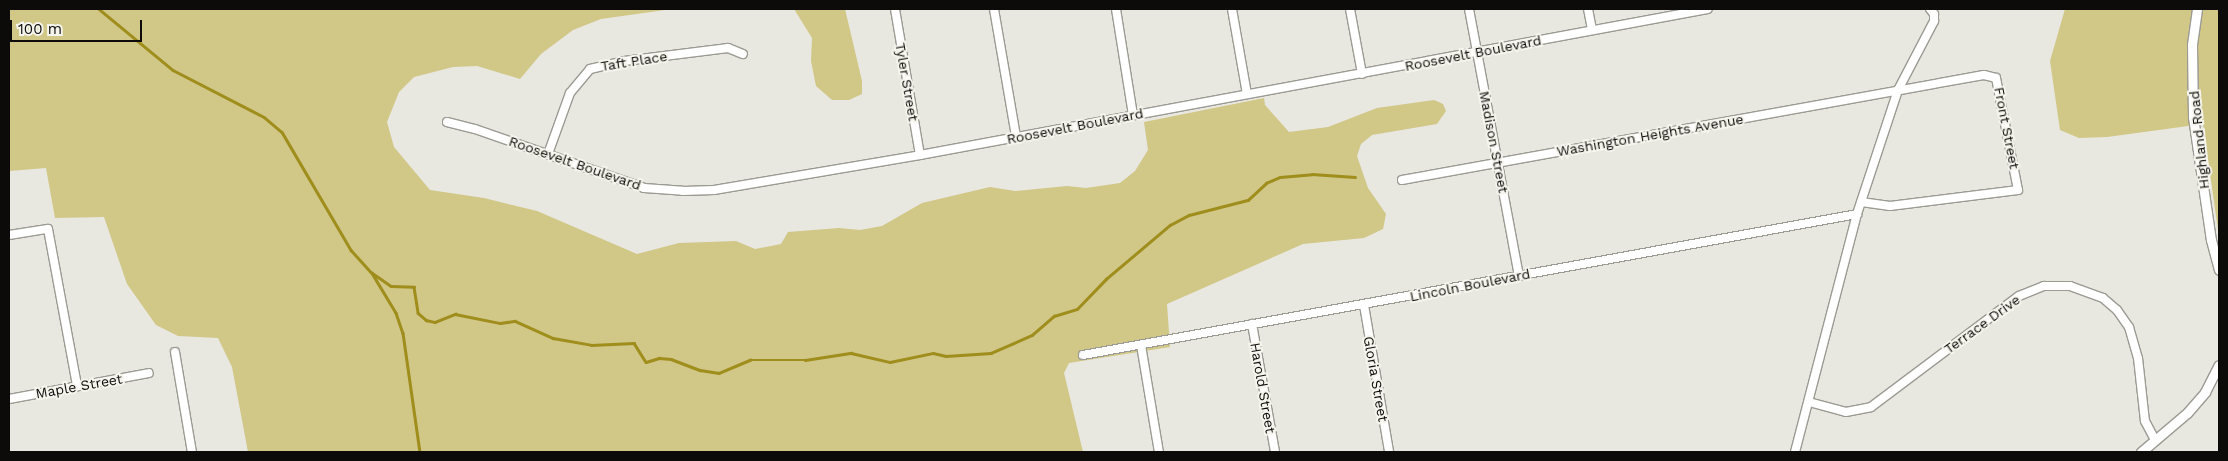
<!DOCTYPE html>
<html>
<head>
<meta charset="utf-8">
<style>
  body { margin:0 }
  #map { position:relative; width:2228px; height:461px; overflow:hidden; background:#e8e7e0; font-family:"Work Sans",sans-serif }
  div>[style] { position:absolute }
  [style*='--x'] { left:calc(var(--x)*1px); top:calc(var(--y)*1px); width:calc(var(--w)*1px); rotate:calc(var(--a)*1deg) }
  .green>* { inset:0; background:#d1c787 }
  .stream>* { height:2.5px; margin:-1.25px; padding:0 1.25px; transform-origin:1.25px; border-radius:1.25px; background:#9f8d1c }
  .roads { filter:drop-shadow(1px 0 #9b9a93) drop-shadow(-1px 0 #9b9a93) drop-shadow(0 1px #9b9a93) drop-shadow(0 -1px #9b9a93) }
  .minor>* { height:8px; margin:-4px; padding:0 4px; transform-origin:4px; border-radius:4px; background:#fff }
  .tertiary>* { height:9px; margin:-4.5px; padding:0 4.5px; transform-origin:4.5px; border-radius:4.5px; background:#fff }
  span { translate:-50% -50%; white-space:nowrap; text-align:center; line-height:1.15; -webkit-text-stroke:4px #f6f5ed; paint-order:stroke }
  .street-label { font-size:14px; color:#0c0b09 }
  .frame { position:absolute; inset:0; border:10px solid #0c0b09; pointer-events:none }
  .scale { position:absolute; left:10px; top:20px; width:132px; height:22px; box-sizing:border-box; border:2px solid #0c0b09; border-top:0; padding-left:6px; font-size:15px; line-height:18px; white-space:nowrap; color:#0c0b09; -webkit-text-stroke:4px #f6f5ed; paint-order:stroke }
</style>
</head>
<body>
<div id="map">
  <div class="green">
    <i style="clip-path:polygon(9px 9px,672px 9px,601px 19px,573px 30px,541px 54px,520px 79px,477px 66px,453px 67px,414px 77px,399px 92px,387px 122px,394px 147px,430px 190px,484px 198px,537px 211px,637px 254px,679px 243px,736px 241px,755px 249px,781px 244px,788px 232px,839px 228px,860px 230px,882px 226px,922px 203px,990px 187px,1015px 191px,1067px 186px,1086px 188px,1120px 183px,1135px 171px,1148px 150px,1144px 122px,1264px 98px,1265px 105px,1289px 132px,1328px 127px,1377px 108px,1434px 100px,1443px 104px,1446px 111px,1437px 124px,1372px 135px,1361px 144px,1357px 156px,1368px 188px,1386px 214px,1383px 229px,1364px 238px,1303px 244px,1167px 304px,1170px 347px,1069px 363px,1064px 373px,1083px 452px,248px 452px,232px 367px,218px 338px,178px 336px,156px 325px,127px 284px,104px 217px,55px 218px,46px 168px,9px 171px)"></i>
    <i style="clip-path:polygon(794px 9px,845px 9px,862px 81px,862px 94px,849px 100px,832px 100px,816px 86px,811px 61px,812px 38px)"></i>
    <i style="clip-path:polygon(2065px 9px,2219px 9px,2219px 237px,2203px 124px,2107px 137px,2079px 138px,2060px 130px,2050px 61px)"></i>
  </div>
  <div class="stream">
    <i style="--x:99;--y:9;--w:96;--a:39.5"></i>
    <i style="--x:173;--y:70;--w:102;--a:27.3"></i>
    <i style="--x:264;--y:117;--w:23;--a:40"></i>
    <i style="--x:282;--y:132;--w:137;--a:59.7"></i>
    <i style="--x:351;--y:250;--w:30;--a:48"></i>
    <i style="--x:371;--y:272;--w:24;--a:35"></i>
    <i style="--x:391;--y:286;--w:23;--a:2"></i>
    <i style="--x:414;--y:287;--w:26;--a:81"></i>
    <i style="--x:418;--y:313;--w:11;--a:41"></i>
    <i style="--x:426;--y:320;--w:9;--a:13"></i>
    <i style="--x:435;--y:322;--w:22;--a:-22"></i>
    <i style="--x:455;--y:314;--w:46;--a:11.3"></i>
    <i style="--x:500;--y:323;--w:15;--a:-8"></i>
    <i style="--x:515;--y:321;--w:42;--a:24.1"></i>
    <i style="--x:553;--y:338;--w:39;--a:10"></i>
    <i style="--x:591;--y:345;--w:43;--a:-2.7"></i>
    <i style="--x:634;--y:343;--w:22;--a:58"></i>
    <i style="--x:646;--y:362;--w:14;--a:-17"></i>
    <i style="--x:659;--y:358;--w:12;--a:5"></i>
    <i style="--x:671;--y:359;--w:31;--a:21"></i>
    <i style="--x:700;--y:370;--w:19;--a:9"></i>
    <i style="--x:719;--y:373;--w:34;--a:-23"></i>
    <i style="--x:750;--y:360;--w:55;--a:0"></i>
    <i style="--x:805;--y:360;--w:47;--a:-8.7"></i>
    <i style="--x:851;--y:353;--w:40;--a:13"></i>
    <i style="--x:890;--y:362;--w:44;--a:-11.8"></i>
    <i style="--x:933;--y:353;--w:13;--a:13"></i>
    <i style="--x:946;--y:356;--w:45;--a:-3.8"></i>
    <i style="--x:991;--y:353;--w:45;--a:-23.7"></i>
    <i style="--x:1032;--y:335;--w:29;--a:-41"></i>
    <i style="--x:1054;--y:316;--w:24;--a:-17"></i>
    <i style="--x:1077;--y:309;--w:42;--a:-46"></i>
    <i style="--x:1106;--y:279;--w:84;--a:-40.2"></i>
    <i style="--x:1170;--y:225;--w:21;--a:-28"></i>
    <i style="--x:1189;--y:215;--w:61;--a:-14.3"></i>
    <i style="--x:1248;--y:200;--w:25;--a:-43"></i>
    <i style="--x:1266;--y:183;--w:15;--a:-23"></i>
    <i style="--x:1280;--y:177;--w:32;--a:-5"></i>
    <i style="--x:1312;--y:174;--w:43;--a:4"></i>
    <i style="--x:372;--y:273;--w:47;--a:59"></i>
    <i style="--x:396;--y:313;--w:21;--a:71"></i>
    <i style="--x:403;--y:333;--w:120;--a:81.9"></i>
  </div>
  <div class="roads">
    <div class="minor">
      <i style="--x:895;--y:9;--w:148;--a:80.3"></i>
      <i style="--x:994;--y:9;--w:130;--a:80.2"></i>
      <i style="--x:1116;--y:9;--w:107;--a:80.9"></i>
      <i style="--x:1232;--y:9;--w:86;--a:80"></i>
      <i style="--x:1350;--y:9;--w:66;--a:79.5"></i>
      <i style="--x:1469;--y:9;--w:272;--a:79.4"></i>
      <i style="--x:1588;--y:9;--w:21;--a:79"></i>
      <i style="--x:447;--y:122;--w:29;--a:14"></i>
      <i style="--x:475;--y:129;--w:179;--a:19.2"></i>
      <i style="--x:644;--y:188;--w:39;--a:4"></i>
      <i style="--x:683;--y:191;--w:31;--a:-2"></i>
      <i style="--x:714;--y:190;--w:209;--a:-9.6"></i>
      <i style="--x:920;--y:155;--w:801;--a:-10.5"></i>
      <i style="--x:548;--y:154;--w:65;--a:-70.2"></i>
      <i style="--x:570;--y:93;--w:31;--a:-50"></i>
      <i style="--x:590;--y:69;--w:35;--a:-13"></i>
      <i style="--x:624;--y:61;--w:105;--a:-7.1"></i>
      <i style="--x:728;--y:48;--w:16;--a:22"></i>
      <i style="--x:1402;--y:180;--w:591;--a:-10.23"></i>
      <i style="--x:1984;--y:75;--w:12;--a:14"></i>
      <i style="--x:1996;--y:78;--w:114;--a:78.9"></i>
      <i style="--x:2018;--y:190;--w:129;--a:172.9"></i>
      <i style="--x:1890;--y:206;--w:29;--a:-172"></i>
      <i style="--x:9;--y:235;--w:39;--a:-9"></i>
      <i style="--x:48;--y:229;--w:160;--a:79.5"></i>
      <i style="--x:1364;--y:305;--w:149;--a:80.3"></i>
      <i style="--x:1252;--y:324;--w:130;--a:79.8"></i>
      <i style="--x:1141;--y:345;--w:109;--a:80.5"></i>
      <i style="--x:175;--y:352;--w:101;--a:80.4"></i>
      <i style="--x:1083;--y:355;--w:787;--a:-10.32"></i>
      <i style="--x:9;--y:399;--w:142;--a:-10.5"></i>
      <i style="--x:1809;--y:402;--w:38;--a:15"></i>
      <i style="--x:1846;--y:412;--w:25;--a:-11"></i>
      <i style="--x:1871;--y:407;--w:185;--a:-36.9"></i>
      <i style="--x:2019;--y:296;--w:27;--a:-22"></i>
      <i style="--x:2044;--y:286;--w:26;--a:0"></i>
      <i style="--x:2070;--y:286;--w:35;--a:20"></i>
      <i style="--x:2103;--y:298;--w:18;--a:41"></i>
      <i style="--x:2117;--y:310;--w:21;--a:55"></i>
      <i style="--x:2129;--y:327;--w:32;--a:74"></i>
      <i style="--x:2138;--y:358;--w:63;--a:83.7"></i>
      <i style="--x:2145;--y:421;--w:21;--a:62"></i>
      <i style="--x:1795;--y:452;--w:246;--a:-75.4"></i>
      <i style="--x:1857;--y:214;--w:131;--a:-71.7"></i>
      <i style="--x:1898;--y:90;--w:78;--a:-62.4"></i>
      <i style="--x:1934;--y:21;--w:7;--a:-90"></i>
      <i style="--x:1934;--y:14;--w:6;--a:-129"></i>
    </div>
    <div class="tertiary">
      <i style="--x:2197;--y:9;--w:36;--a:98"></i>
      <i style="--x:2192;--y:45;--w:72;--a:89.2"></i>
      <i style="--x:2193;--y:117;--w:124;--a:81.7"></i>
      <i style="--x:2211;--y:240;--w:31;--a:75"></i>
      <i style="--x:2141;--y:452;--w:60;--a:-40.3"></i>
      <i style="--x:2187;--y:413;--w:28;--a:-49"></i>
      <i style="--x:2205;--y:392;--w:30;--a:-63"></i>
    </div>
  </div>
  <div class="street-label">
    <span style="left:1473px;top:53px;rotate:-11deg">Roosevelt Boulevard</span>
    <span style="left:634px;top:61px;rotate:-9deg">Taft Place</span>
    <span style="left:907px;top:82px;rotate:80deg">Tyler Street</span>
    <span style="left:1075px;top:126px;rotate:-11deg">Roosevelt Boulevard</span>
    <span style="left:2007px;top:128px;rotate:79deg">Front Street</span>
    <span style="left:1650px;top:135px;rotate:-10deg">Washington Heights Avenue</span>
    <span style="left:2199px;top:140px;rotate:-96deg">Highland Road</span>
    <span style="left:1494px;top:142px;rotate:79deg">Madison Street</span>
    <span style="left:575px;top:163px;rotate:19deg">Roosevelt Boulevard</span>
    <span style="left:1470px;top:285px;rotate:-11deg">Lincoln Boulevard</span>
    <span style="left:1982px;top:324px;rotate:-36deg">Terrace Drive</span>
    <span style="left:1376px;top:379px;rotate:80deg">Gloria Street</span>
    <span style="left:79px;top:386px;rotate:-10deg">Maple Street</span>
    <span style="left:1263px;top:388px;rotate:80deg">Harold Street</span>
  </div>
  <div class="frame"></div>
  <div class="scale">100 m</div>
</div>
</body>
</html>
